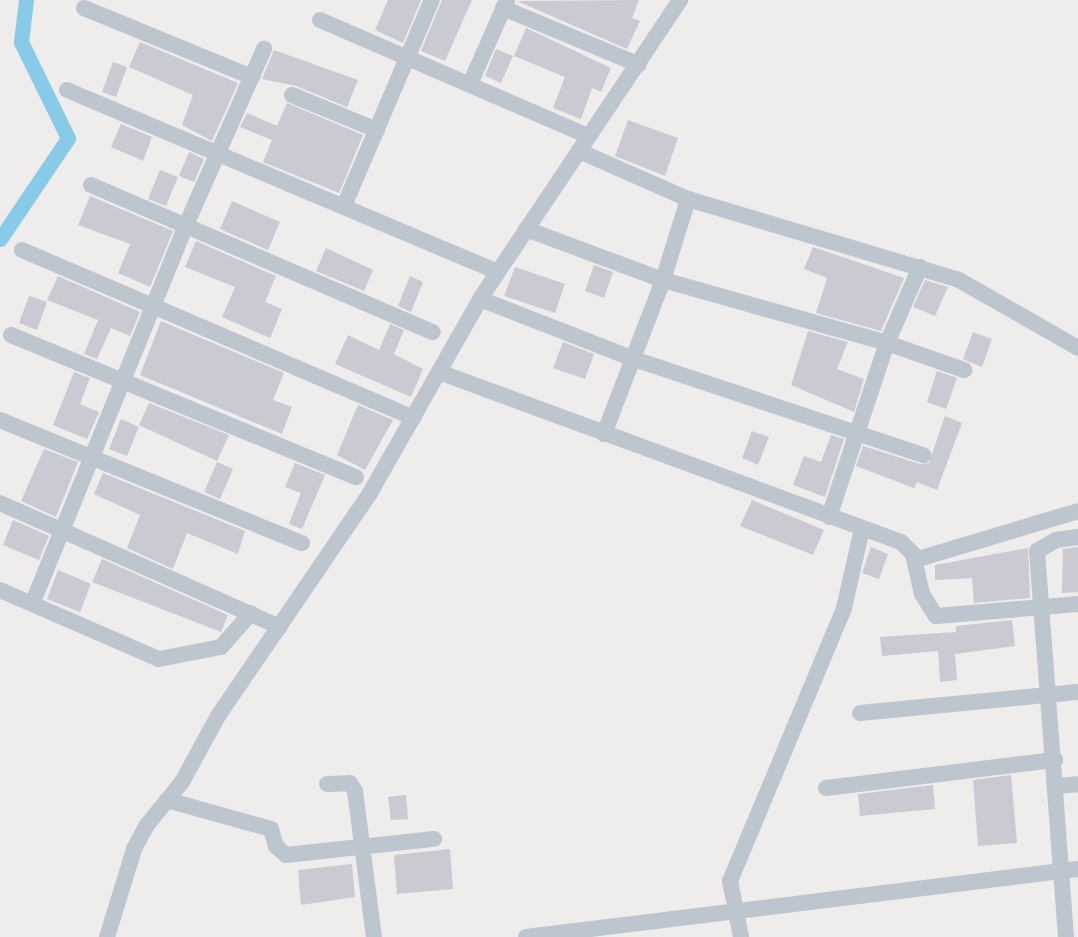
<!DOCTYPE html>
<html>
<head>
<meta charset="utf-8">
<style>
  body { margin:0 }
  #map { position:relative; width:1078px; height:937px; overflow:hidden; background:#efecec; font-family:Signika,sans-serif }
  div>[style] { position:absolute }
  [style*='--x'] { left:calc(var(--x)*1px); top:calc(var(--y)*1px); width:calc(var(--w)*1px); rotate:calc(var(--a)*1deg) }
  .canal>* { height:15px; margin:-7.5px; padding:0 7.5px; transform-origin:7.5px; border-radius:7.5px; background:#88cbe9 }
  .building>* { inset:0; background:#c9cad2 }
  .minor>* { height:16px; margin:-8px; padding:0 8px; transform-origin:8px; border-radius:8px; background:#bdc5ce }
  span { translate:-50% -50%; white-space:nowrap; text-align:center; line-height:1.15; -webkit-text-stroke:5px #fff; paint-order:stroke }
</style>
</head>
<body>
<div id="map">
  <div class="canal">
    <i style="--x:0;--y:239;--w:122;--a:-56"></i>
    <i style="--x:68;--y:138;--w:107;--a:-116.1"></i>
    <i style="--x:21;--y:42;--w:42;--a:-83.2"></i>
  </div>
  <div class="building">
    <i style="clip-path:polygon(388px 0,421px 0,403px 43px,375px 30px)"></i>
    <i style="clip-path:polygon(442px 0,472px 0,445px 61px,421px 51px)"></i>
    <i style="clip-path:polygon(639px 0,632px 18px,640px 21px,627px 49px,517px 1px)"></i>
    <i style="clip-path:polygon(526px 28px,611px 68px,601px 92px,592px 88px,581px 119px,553px 108px,565px 77px,514px 56px)"></i>
    <i style="clip-path:polygon(140px 42px,238px 83px,212px 141px,182px 125px,193px 95px,129px 67px)"></i>
    <i style="clip-path:polygon(496px 49px,513px 56px,501px 83px,485px 76px)"></i>
    <i style="clip-path:polygon(274px 50px,358px 80px,347px 107px,296px 86px,262px 79px)"></i>
    <i style="clip-path:polygon(113px 62px,127px 67px,116px 97px,102px 92px)"></i>
    <i style="clip-path:polygon(287px 103px,363px 135px,339px 193px,263px 162px,272px 140px,240px 127px,247px 113px,277px 126px)"></i>
    <i style="clip-path:polygon(628px 120px,678px 138px,665px 176px,615px 156px)"></i>
    <i style="clip-path:polygon(121px 124px,152px 137px,143px 161px,111px 147px)"></i>
    <i style="clip-path:polygon(189px 152px,204px 159px,194px 182px,179px 176px)"></i>
    <i style="clip-path:polygon(160px 170px,178px 177px,166px 206px,148px 199px)"></i>
    <i style="clip-path:polygon(90px 196px,173px 231px,150px 287px,118px 273px,130px 244px,78px 225px)"></i>
    <i style="clip-path:polygon(232px 201px,280px 222px,268px 250px,220px 229px)"></i>
    <i style="clip-path:polygon(196px 241px,276px 276px,265px 302px,282px 309px,270px 338px,222px 317px,235px 287px,185px 267px)"></i>
    <i style="clip-path:polygon(813px 247px,904px 278px,881px 331px,816px 313px,827px 278px,804px 269px)"></i>
    <i style="clip-path:polygon(326px 248px,373px 270px,364px 291px,316px 271px)"></i>
    <i style="clip-path:polygon(594px 265px,613px 272px,604px 298px,585px 291px)"></i>
    <i style="clip-path:polygon(515px 267px,565px 284px,555px 313px,504px 296px)"></i>
    <i style="clip-path:polygon(58px 276px,140px 312px,130px 336px,111px 328px,97px 359px,84px 354px,98px 320px,47px 300px)"></i>
    <i style="clip-path:polygon(410px 276px,423px 282px,411px 312px,398px 306px)"></i>
    <i style="clip-path:polygon(925px 280px,948px 287px,935px 316px,913px 307px)"></i>
    <i style="clip-path:polygon(29px 296px,47px 302px,37px 330px,19px 323px)"></i>
    <i style="clip-path:polygon(161px 321px,284px 373px,273px 400px,292px 407px,282px 434px,140px 375px)"></i>
    <i style="clip-path:polygon(390px 324px,404px 330px,394px 354px,423px 369px,411px 397px,335px 364px,348px 335px,379px 350px)"></i>
    <i style="clip-path:polygon(808px 331px,848px 342px,837px 369px,864px 379px,854px 412px,791px 385px)"></i>
    <i style="clip-path:polygon(973px 332px,992px 339px,982px 367px,963px 359px)"></i>
    <i style="clip-path:polygon(563px 342px,594px 354px,585px 379px,553px 368px)"></i>
    <i style="clip-path:polygon(937px 371px,957px 378px,946px 409px,927px 402px)"></i>
    <i style="clip-path:polygon(74px 372px,90px 378px,80px 404px,99px 412px,87px 439px,53px 425px)"></i>
    <i style="clip-path:polygon(149px 403px,229px 435px,217px 461px,139px 425px)"></i>
    <i style="clip-path:polygon(358px 405px,393px 420px,365px 470px,337px 455px)"></i>
    <i style="clip-path:polygon(945px 416px,962px 423px,937px 490px,917px 482px,914px 488px,856px 466px,863px 446px,920px 464px,929px 463px)"></i>
    <i style="clip-path:polygon(121px 419px,139px 427px,127px 456px,109px 449px)"></i>
    <i style="clip-path:polygon(752px 431px,769px 437px,758px 465px,742px 458px)"></i>
    <i style="clip-path:polygon(831px 435px,844px 439px,825px 497px,793px 485px,804px 456px,821px 462px)"></i>
    <i style="clip-path:polygon(44px 449px,78px 462px,56px 517px,21px 501px)"></i>
    <i style="clip-path:polygon(217px 462px,233px 469px,220px 499px,204px 492px)"></i>
    <i style="clip-path:polygon(295px 463px,325px 475px,302px 529px,289px 524px,301px 493px,285px 487px)"></i>
    <i style="clip-path:polygon(103px 473px,245px 531px,238px 554px,187px 533px,173px 569px,127px 548px,140px 515px,94px 494px)"></i>
    <i style="clip-path:polygon(752px 500px,824px 530px,813px 555px,740px 526px)"></i>
    <i style="clip-path:polygon(13px 520px,49px 536px,39px 560px,3px 545px)"></i>
    <i style="clip-path:polygon(871px 547px,888px 554px,879px 579px,862px 573px)"></i>
    <i style="clip-path:polygon(1078px 547px,1078px 592px,1062px 593px,1063px 549px)"></i>
    <i style="clip-path:polygon(1028px 548px,1030px 598px,974px 603px,972px 578px,935px 580px,935px 565px)"></i>
    <i style="clip-path:polygon(102px 559px,228px 615px,221px 632px,92px 582px)"></i>
    <i style="clip-path:polygon(58px 570px,91px 584px,80px 612px,47px 599px)"></i>
    <i style="clip-path:polygon(1012px 620px,1015px 646px,955px 654px,957px 680px,940px 682px,938px 651px,882px 656px,880px 637px,956px 632px,956px 626px)"></i>
    <i style="clip-path:polygon(1011px 775px,1017px 843px,978px 846px,973px 780px)"></i>
    <i style="clip-path:polygon(933px 785px,935px 809px,860px 816px,858px 794px)"></i>
    <i style="clip-path:polygon(406px 795px,408px 819px,391px 820px,388px 797px)"></i>
    <i style="clip-path:polygon(450px 849px,453px 889px,397px 894px,394px 855px)"></i>
    <i style="clip-path:polygon(352px 864px,355px 897px,301px 905px,298px 870px)"></i>
  </div>
  <div class="minor">
    <i style="--x:84;--y:8;--w:182;--a:22.3"></i>
    <i style="--x:503;--y:8;--w:147;--a:22.7"></i>
    <i style="--x:320;--y:20;--w:292;--a:23.4"></i>
    <i style="--x:470;--y:84;--w:92;--a:-66.2"></i>
    <i style="--x:67;--y:90;--w:467;--a:22.9"></i>
    <i style="--x:292;--y:95;--w:92;--a:22.4"></i>
    <i style="--x:579;--y:151;--w:119;--a:23.8"></i>
    <i style="--x:688;--y:199;--w:283;--a:16.6"></i>
    <i style="--x:959;--y:280;--w:137;--a:29.7"></i>
    <i style="--x:91;--y:185;--w:372;--a:23.3"></i>
    <i style="--x:344;--y:206;--w:224;--a:-66.9"></i>
    <i style="--x:526;--y:229;--w:146;--a:20.4"></i>
    <i style="--x:663;--y:280;--w:233;--a:15.7"></i>
    <i style="--x:887;--y:343;--w:82;--a:19.3"></i>
    <i style="--x:22;--y:250;--w:426;--a:23.2"></i>
    <i style="--x:480;--y:299;--w:165;--a:21.3"></i>
    <i style="--x:634;--y:359;--w:305;--a:18.4"></i>
    <i style="--x:11;--y:335;--w:373;--a:22.4"></i>
    <i style="--x:439;--y:372;--w:492;--a:20.2"></i>
    <i style="--x:901;--y:542;--w:17;--a:45"></i>
    <i style="--x:913;--y:554;--w:41;--a:77.3"></i>
    <i style="--x:922;--y:594;--w:26;--a:58"></i>
    <i style="--x:936;--y:616;--w:143;--a:-4.8"></i>
    <i style="--x:0;--y:420;--w:326;--a:22.2"></i>
    <i style="--x:604;--y:434;--w:165;--a:-69"></i>
    <i style="--x:663;--y:280;--w:85;--a:-72.8"></i>
    <i style="--x:0;--y:503;--w:306;--a:23.9"></i>
    <i style="--x:829;--y:517;--w:183;--a:-71.6"></i>
    <i style="--x:887;--y:343;--w:83;--a:-66.5"></i>
    <i style="--x:915;--y:560;--w:170;--a:-16.7"></i>
    <i style="--x:0;--y:590;--w:173;--a:23.5"></i>
    <i style="--x:159;--y:659;--w:63;--a:-11"></i>
    <i style="--x:221;--y:647;--w:45;--a:-48.6"></i>
    <i style="--x:33;--y:602;--w:407;--a:-67.9"></i>
    <i style="--x:186;--y:225;--w:193;--a:-66.1"></i>
    <i style="--x:860;--y:713;--w:219;--a:-5.5"></i>
    <i style="--x:327;--y:784;--w:23;--a:-2"></i>
    <i style="--x:350;--y:783;--w:9;--a:58"></i>
    <i style="--x:355;--y:791;--w:147;--a:82.6"></i>
    <i style="--x:1057;--y:786;--w:21;--a:-5"></i>
    <i style="--x:826;--y:788;--w:231;--a:-7"></i>
    <i style="--x:167;--y:800;--w:108;--a:15.6"></i>
    <i style="--x:271;--y:829;--w:18;--a:74"></i>
    <i style="--x:276;--y:846;--w:13;--a:42"></i>
    <i style="--x:286;--y:855;--w:149;--a:-6.2"></i>
    <i style="--x:107;--y:937;--w:92;--a:-72.9"></i>
    <i style="--x:134;--y:849;--w:27;--a:-62"></i>
    <i style="--x:147;--y:825;--w:55;--a:-50.9"></i>
    <i style="--x:182;--y:782;--w:75;--a:-61.4"></i>
    <i style="--x:218;--y:716;--w:270;--a:-55.7"></i>
    <i style="--x:370;--y:493;--w:223;--a:-60.4"></i>
    <i style="--x:480;--y:299;--w:360;--a:-56.2"></i>
    <i style="--x:526;--y:937;--w:556;--a:-7.02"></i>
    <i style="--x:741;--y:937;--w:57;--a:-101.1"></i>
    <i style="--x:730;--y:881;--w:296;--a:-67.3"></i>
    <i style="--x:844;--y:608;--w:81;--a:-77.2"></i>
    <i style="--x:1066;--y:937;--w:387;--a:-94.3"></i>
    <i style="--x:1037;--y:551;--w:22;--a:-30"></i>
    <i style="--x:1056;--y:540;--w:22;--a:-8"></i>
  </div>
</div>
</body>
</html>
